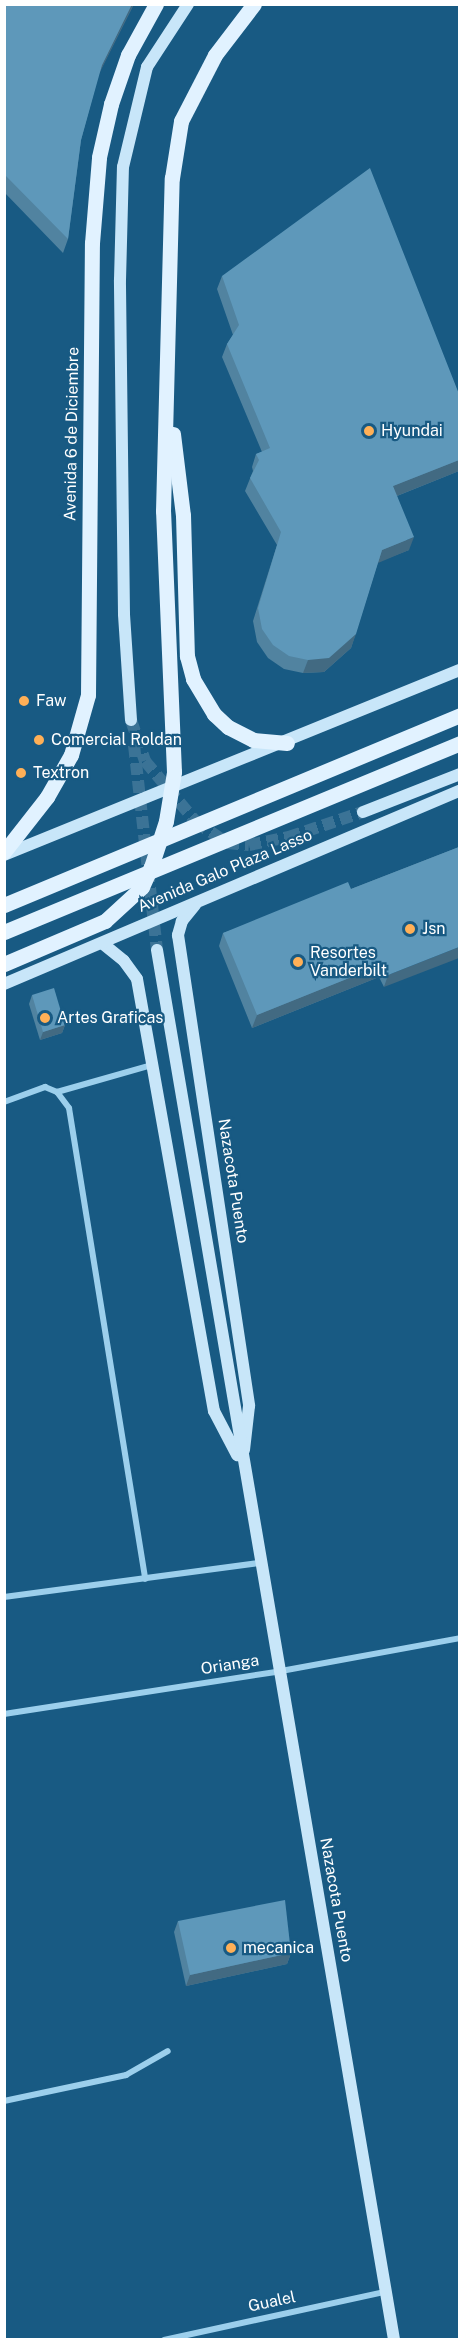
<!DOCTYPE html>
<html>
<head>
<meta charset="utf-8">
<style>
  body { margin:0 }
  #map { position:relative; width:464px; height:2344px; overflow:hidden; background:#185a83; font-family:"Public Sans",sans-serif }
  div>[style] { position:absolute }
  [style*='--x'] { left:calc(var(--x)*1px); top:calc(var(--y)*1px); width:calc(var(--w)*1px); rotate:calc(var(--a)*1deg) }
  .secondary-tunnel>* { height:12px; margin-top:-6px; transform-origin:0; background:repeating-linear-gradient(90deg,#3b7396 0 12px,transparent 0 18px) }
  .minor>* { height:6px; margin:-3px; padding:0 3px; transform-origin:3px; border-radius:3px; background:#9ccfec }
  .secondary>* { height:12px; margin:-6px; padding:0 6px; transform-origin:6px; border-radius:6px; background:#c8e6f9 }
  .primary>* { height:15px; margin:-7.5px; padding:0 7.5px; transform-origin:7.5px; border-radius:7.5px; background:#e1f2ff }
  .primary-bridge>* { height:15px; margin:-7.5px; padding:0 7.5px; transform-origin:7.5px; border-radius:7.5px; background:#e1f2ff }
  .wall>* { inset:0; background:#5183a0 }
  .shaded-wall>* { inset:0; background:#426a82 }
  .building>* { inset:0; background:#5e98ba }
  .dots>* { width:16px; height:16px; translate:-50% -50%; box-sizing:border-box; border:3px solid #185a83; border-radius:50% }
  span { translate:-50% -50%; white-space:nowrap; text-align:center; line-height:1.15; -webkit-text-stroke:4.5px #185a83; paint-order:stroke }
  .poi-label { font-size:16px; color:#fff }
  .left { translate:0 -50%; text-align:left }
  .street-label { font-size:16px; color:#fff }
  .frame { position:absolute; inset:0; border:6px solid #fff; pointer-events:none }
</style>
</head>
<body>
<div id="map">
  <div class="secondary-tunnel">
    <i style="--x:131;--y:720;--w:43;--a:71.1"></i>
    <i style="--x:145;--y:761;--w:80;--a:50.1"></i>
    <i style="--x:196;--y:822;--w:37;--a:34"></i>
    <i style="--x:227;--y:843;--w:22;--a:5"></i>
    <i style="--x:249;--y:845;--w:41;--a:-11.3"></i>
    <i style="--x:289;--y:837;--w:78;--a:-18.7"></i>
    <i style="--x:134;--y:745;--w:206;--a:83.6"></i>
  </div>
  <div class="minor">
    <i style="--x:57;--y:1092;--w:99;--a:-15.9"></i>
    <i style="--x:4;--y:1102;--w:44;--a:-20.1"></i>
    <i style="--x:45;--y:1087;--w:13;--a:23"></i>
    <i style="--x:57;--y:1092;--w:20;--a:53"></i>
    <i style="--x:69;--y:1108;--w:477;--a:80.8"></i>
    <i style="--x:4;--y:1597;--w:258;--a:-7.6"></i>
    <i style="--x:4;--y:1714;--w:280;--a:-8.8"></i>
    <i style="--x:281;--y:1671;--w:182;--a:-10.4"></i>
    <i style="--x:4;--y:2101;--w:125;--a:-12"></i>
    <i style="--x:126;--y:2075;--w:48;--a:-29.7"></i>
    <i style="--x:164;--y:2340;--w:226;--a:-12.3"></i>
  </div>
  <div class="secondary">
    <i style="--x:131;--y:720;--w:106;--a:-93.8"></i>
    <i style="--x:124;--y:614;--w:334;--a:-90.7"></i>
    <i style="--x:120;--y:280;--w:113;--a:-88.5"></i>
    <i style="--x:123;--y:167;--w:103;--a:-76.5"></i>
    <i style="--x:147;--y:67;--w:75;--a:-56.9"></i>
    <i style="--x:363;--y:812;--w:104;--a:-21.4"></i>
    <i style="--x:4;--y:855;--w:492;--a:-22.1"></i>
    <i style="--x:195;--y:905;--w:21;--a:129"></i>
    <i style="--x:182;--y:921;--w:15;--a:106"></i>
    <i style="--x:178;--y:935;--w:476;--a:81.4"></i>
    <i style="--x:249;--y:1406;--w:44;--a:96.5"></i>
    <i style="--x:102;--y:943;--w:28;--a:39"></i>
    <i style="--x:124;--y:961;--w:22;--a:54"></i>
    <i style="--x:137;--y:979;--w:439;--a:79.9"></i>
    <i style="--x:214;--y:1411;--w:50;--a:62.4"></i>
    <i style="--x:157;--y:950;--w:1410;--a:80.32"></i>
    <i style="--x:4;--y:984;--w:496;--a:-23"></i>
  </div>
  <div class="primary">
    <i style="--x:173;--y:434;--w:82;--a:83"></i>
    <i style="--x:183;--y:515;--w:141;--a:88.4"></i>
    <i style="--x:187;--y:656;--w:24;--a:75"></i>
    <i style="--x:193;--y:679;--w:41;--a:59"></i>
    <i style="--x:214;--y:714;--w:19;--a:43"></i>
    <i style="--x:228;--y:727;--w:28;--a:27"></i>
    <i style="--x:253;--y:740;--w:34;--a:5"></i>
    <i style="--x:163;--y:511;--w:333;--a:-88.5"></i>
    <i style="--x:172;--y:178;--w:58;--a:-81"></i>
    <i style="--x:181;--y:121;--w:74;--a:-62.7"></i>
    <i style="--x:215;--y:55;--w:64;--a:-52.6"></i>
    <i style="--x:4;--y:852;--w:70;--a:-52"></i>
    <i style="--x:47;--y:797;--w:48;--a:-60.3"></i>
    <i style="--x:71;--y:755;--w:62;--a:-74.2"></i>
    <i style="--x:88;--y:695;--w:452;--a:-89.5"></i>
    <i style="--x:92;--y:243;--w:86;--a:-85.3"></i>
    <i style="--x:99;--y:157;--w:54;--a:-77.2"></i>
    <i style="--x:111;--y:104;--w:52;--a:-70.9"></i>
    <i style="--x:128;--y:55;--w:58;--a:-61.2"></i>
    <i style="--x:4;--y:905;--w:494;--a:-22.6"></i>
    <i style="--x:4;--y:932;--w:494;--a:-22.5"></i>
  </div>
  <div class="primary-bridge">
    <i style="--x:4;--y:964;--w:110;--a:-23.1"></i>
    <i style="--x:105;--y:921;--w:50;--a:-42.6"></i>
    <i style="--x:142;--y:887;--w:22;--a:-66"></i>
    <i style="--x:151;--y:867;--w:48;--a:-71.9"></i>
    <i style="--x:166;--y:821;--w:50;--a:-80.7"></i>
    <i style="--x:174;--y:772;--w:261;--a:-92.4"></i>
  </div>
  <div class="wall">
    <i style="clip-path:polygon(4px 4px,134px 4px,99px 73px,81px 140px,68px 239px,63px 253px,4px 192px)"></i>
    <i style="clip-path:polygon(222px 276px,459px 394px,459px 471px,397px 496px,409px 550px,378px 562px,351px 648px,324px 672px,303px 673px,284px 669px,268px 658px,257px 642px,253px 621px,277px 545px,245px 491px,253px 471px,252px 467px,256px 454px,262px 452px,222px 357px,227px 344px,233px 335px,217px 289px)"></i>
    <i style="clip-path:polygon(459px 847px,384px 987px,379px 977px,252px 1028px,219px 946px,223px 933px,351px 889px)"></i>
    <i style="clip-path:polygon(32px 995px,65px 1025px,62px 1033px,40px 1040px,29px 1004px)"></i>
    <i style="clip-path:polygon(178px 1921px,291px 1953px,287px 1964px,186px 1986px,174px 1932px)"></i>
  </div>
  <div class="shaded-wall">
    <i style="clip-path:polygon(132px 4px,134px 4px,97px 78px,102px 65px)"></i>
    <i style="clip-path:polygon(459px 460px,459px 471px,389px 499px,393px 486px)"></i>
    <i style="clip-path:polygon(414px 537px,409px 550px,378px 563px,382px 550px)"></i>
    <i style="clip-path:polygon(356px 634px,351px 648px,324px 672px,303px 673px,308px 660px)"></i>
    <i style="clip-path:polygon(459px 947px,459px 958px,384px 987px,388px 975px)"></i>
    <i style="clip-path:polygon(384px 964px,379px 977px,252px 1028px,257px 1015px)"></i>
    <i style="clip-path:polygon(65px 1025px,62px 1033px,40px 1040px,43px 1032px)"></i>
    <i style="clip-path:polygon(291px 1953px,287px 1964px,186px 1986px,190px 1975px)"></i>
  </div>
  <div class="building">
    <i style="clip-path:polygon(4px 4px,132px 4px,102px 65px,81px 140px,68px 239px,4px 174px)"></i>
    <i style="clip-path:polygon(370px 168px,459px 394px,459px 460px,393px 486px,414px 537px,382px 550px,356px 634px,329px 658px,308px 660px,289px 656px,273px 645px,262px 629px,258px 608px,281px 532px,250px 478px,259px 460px,256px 454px,270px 448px,227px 344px,239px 325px,222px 276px)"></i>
    <i style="clip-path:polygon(459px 847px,459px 947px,388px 975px,384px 964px,257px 1015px,223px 933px,348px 882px,351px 889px)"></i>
    <i style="clip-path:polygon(54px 988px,65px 1025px,43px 1032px,32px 995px)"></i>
    <i style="clip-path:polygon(285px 1900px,291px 1953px,190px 1975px,178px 1921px)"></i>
  </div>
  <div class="dots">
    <i style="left:369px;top:431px;background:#ffb057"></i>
    <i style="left:24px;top:701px;background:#ffb057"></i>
    <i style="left:39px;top:740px;background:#ffb057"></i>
    <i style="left:21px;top:773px;background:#ffb057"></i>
    <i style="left:410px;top:929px;background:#ffb057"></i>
    <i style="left:298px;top:962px;background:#ffb057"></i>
    <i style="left:45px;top:1018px;background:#ffb057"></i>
    <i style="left:231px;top:1948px;background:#ffb057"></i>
  </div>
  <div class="poi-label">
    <span class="left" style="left:381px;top:431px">Hyundai</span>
    <span class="left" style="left:36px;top:701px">Faw</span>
    <span class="left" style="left:51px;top:740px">Comercial Roldan</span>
    <span class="left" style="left:33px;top:773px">Textron</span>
    <span class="left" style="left:422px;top:929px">Jsn</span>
    <span class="left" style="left:310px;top:962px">Resortes<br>Vanderbilt</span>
    <span class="left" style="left:57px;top:1018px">Artes Graficas</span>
    <span class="left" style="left:243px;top:1948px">mecanica</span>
  </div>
  <div class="street-label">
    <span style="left:72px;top:434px;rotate:-89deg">Avenida 6 de Diciembre</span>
    <span style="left:225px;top:871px;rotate:-23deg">Avenida Galo Plaza Lasso</span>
    <span style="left:233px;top:1181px;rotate:81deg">Nazacota Puento</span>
    <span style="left:230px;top:1665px;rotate:-9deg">Orianga</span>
    <span style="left:336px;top:1900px;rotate:80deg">Nazacota Puento</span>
    <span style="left:272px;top:2302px;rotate:-12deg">Gualel</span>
  </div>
  <div class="frame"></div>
</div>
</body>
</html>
